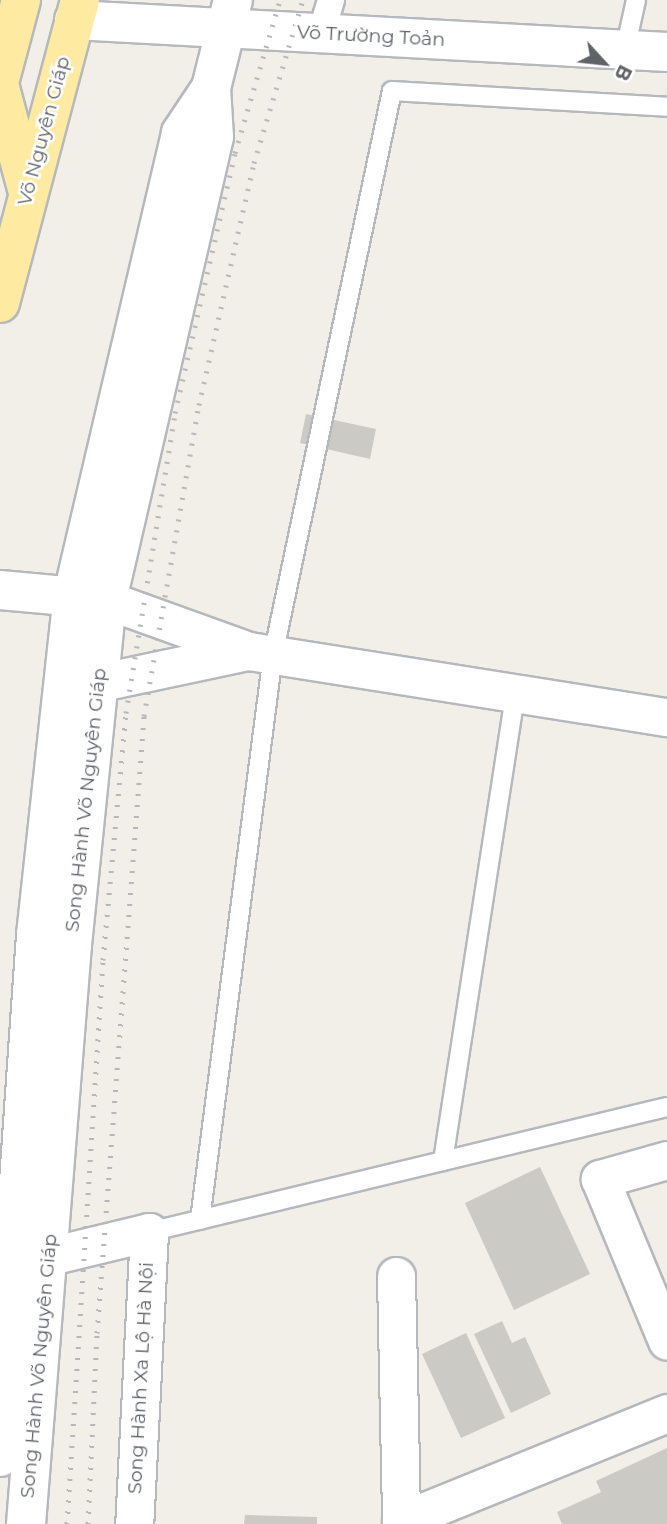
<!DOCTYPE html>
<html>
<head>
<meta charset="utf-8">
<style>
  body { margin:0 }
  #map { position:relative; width:667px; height:1524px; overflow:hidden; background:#f1efe8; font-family:Montserrat,sans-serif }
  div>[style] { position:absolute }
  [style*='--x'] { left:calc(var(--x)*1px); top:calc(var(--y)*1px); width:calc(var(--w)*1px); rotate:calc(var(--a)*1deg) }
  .building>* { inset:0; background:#cccac5 }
  .roads { filter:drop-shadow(2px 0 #b5b8bc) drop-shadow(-2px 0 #b5b8bc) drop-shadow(0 2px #b5b8bc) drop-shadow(0 -2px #b5b8bc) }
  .service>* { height:18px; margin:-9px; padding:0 9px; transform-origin:9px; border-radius:9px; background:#fff }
  .pedestrian>* { height:26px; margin:-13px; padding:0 13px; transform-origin:13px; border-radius:13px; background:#fff }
  .minor>* { height:37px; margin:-18.5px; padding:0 18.5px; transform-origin:18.5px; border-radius:18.5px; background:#fff }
  .tertiary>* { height:38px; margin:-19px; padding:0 19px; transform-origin:19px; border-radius:19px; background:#fff }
  .secondary>* { height:38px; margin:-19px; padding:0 19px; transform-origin:19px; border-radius:19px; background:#fff }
  .trunk>* { height:38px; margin:-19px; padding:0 19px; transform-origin:19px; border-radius:19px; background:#feeaa1 }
  .rail>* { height:5px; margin-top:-2.5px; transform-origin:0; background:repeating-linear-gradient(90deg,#b6b7b8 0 2px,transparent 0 11px) }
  span { translate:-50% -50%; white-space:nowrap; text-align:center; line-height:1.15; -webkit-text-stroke:5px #fff; paint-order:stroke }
  .street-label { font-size:19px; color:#5f6368 }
  .north { position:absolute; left:569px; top:28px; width:70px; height:70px; -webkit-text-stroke:5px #fff; paint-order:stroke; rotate:117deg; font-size:19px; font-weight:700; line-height:28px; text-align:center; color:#5f6368 }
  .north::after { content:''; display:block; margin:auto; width:24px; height:32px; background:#5f6368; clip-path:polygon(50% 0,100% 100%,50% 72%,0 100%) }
</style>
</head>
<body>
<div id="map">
  <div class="building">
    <i style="clip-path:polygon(306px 414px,376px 429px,370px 459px,300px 443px)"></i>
    <i style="clip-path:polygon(540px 1167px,590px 1274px,514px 1310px,465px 1203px)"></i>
    <i style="clip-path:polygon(502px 1321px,512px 1343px,525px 1337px,551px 1394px,511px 1413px,474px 1334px)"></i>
    <i style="clip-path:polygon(466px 1333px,505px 1418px,461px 1438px,422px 1354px)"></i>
    <i style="clip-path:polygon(667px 1448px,667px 1524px,562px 1524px,557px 1512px,601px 1492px,596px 1481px)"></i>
    <i style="clip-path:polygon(245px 1515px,317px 1517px,317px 1524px,244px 1524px)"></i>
  </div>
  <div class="roads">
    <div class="service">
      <i style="--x:625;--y:50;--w:51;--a:-77.6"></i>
      <i style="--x:443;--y:1161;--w:473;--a:-81.2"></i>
      <i style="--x:200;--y:1220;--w:570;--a:-82.64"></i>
      <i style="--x:273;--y:655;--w:576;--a:-78.09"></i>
      <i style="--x:392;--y:91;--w:275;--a:3.3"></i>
      <i style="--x:149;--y:1232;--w:533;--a:-13.57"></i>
    </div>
    <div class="pedestrian">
      <i style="--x:321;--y:33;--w:34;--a:-73"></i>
    </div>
    <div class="minor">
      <i style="--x:107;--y:600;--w:151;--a:19.8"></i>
      <i style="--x:249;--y:651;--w:423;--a:9"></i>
      <i style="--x:68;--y:683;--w:29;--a:0"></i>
      <i style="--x:97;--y:683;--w:154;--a:-12"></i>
      <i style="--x:667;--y:1160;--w:70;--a:164.2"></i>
      <i style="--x:600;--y:1179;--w:175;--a:67.5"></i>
      <i style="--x:17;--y:1256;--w:33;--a:0"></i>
      <i style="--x:50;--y:1256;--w:102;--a:-13.6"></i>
      <i style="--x:149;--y:1232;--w:292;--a:92.9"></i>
      <i style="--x:396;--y:1276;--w:248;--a:88.8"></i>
      <i style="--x:401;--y:1521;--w:287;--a:-22.1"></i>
    </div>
    <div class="tertiary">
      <i style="--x:74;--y:20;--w:594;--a:3.09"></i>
    </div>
    <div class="secondary">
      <i style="--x:0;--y:590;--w:98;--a:5.2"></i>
      <i style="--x:0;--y:1457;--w:523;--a:-86.05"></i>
      <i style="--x:36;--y:935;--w:343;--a:-83.8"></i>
      <i style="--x:73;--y:594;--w:473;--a:-76.8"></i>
      <i style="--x:181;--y:133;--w:54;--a:-56.3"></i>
      <i style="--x:26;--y:1524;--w:581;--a:-85.46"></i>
      <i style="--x:72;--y:945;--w:347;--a:-84.2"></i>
      <i style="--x:107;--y:600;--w:475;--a:-77"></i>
      <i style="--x:214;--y:137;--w:49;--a:-93.5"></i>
      <i style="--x:211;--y:88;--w:91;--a:-76"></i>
    </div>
    <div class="trunk">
      <i style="--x:0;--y:79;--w:82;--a:-75.1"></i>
      <i style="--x:0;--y:88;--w:105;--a:75"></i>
      <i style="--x:0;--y:303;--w:313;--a:-75.2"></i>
    </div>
  </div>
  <div class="rail">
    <i style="--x:67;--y:1524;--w:565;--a:-86.35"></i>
    <i style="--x:103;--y:960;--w:248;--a:-84.7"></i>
    <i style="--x:126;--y:713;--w:304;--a:-80.7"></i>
    <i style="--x:175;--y:413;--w:267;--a:-77"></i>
    <i style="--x:235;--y:153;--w:159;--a:-73.6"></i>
    <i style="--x:88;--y:1524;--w:191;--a:-87.3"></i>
    <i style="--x:97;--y:1333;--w:619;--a:-85.64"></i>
    <i style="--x:144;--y:716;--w:316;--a:-80"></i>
    <i style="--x:199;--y:405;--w:248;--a:-77.2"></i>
    <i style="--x:254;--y:163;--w:170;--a:-73.3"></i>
  </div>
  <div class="street-label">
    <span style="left:371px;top:36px;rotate:3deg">Võ Trường Toản</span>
    <span style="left:44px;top:131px;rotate:-75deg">Võ Nguyên Giáp</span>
    <span style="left:86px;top:800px;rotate:-84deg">Song Hành Võ Nguyên Giáp</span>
    <span style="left:39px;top:1366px;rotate:-85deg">Song Hành Võ Nguyên Giáp</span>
    <span style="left:141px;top:1378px;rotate:-87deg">Song Hành Xa Lộ Hà Nội</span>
  </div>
  <div class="north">B</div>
</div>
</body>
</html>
